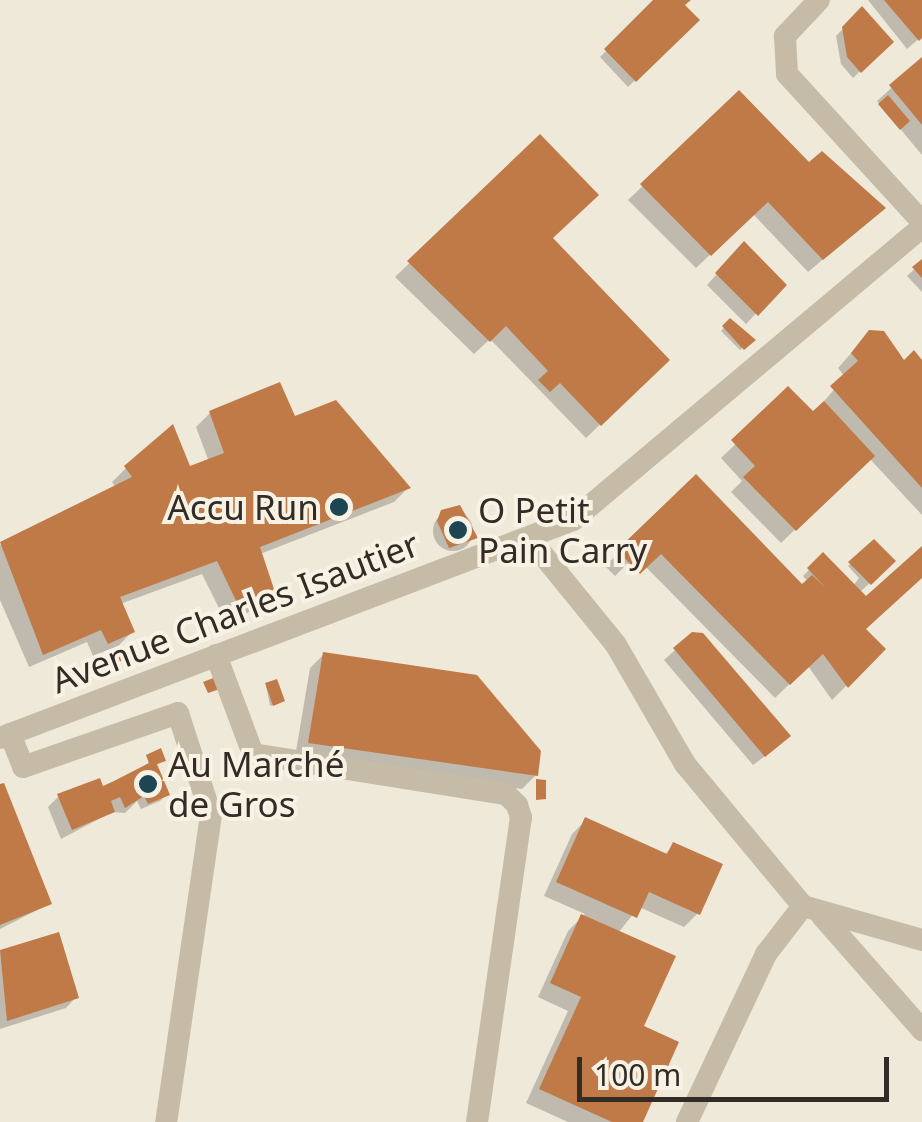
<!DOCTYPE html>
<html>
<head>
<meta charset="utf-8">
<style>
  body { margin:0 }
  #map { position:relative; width:922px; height:1122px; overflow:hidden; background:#efe9d9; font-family:"Noto Sans",sans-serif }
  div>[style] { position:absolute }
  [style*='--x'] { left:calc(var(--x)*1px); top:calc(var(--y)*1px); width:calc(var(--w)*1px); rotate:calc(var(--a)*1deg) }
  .shadow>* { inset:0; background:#0003 }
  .round { border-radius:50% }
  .building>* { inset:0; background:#bf7a47 }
  .minor>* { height:22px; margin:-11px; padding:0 11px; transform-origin:11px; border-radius:11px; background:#c6bba6 }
  .dots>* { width:28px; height:28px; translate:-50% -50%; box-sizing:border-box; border:5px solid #f8f2e5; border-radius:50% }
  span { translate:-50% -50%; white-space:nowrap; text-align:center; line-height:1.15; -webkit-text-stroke:8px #f8f2e5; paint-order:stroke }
  .poi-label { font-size:35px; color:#332c26 }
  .right { translate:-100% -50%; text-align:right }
  .left { translate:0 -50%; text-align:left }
  .street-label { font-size:35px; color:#332c26 }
  .scale { position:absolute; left:577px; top:1057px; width:312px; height:45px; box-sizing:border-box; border:5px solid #332c26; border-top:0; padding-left:12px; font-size:30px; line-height:35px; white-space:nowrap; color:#332c26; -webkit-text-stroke:8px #f8f2e5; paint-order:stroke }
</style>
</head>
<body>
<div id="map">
  <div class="shadow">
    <i style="clip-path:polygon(657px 0,688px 0,682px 6px,696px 20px,628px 87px,600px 57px)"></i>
    <i style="clip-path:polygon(868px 0,922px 0,922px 36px,907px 49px)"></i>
    <i style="clip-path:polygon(862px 9px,890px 42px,853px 78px,841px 64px,836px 36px)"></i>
    <i style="clip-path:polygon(922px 60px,922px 155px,877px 101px)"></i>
    <i style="clip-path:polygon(739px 94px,809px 165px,883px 209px,808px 272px,753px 214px,696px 268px,628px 200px)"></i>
    <i style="clip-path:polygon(540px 138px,550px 238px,667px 360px,586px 438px,490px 339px,474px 354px,395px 277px)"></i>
    <i style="clip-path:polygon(734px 255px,783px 285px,746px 324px,707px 285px)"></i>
    <i style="clip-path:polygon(922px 262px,922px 292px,907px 276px)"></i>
    <i style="clip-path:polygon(730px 321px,752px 340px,740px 350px,721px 331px)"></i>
    <i style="clip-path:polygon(870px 332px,904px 363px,922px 363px,922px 515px,869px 458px,781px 543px,731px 492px,742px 481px,721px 458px,790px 392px,812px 415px,845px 377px,838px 368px)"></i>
    <i style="clip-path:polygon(210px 413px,293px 420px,408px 488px,394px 502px,260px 554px,273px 594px,258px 608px,226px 622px,202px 574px,120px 604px,132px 632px,118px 646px,93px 656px,87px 642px,29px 667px,0 600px,0 545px,116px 488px,112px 482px,126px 468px,189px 470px,209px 462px,196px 427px)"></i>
    <i style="clip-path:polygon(696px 478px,802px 588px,808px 582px,803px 576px,823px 556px,853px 586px,859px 578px,848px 566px,874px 542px,893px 561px,859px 593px,866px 600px,922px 549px,922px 576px,863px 629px,883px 649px,832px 700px,808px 666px,775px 698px,645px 566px,636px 574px,627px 564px,615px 576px,605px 566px)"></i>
    <i class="round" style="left:433px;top:511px;width:40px;height:40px"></i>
    <i style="clip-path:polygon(675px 650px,778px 746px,753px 765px,664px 660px)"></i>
    <i style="clip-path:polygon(324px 654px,536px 775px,522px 789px,295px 757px,310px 668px)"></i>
    <i style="clip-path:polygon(266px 685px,279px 703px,270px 706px)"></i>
    <i style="clip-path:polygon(148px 757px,160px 763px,155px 765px,167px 794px,160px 801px,141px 809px,137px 801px,125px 813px,112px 812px,61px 839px,48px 807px,59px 796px,101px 790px,149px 769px)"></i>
    <i style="clip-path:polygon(0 787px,49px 904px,0 929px)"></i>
    <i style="clip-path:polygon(586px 820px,664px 855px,674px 845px,698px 913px,684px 927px,639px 907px,618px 933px,643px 1024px,640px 1122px,568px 1122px,526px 1103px,568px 1011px,538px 997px,568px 931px,585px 914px,544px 896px,572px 834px)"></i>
    <i style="clip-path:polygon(57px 935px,76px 997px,66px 1008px,0 1029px,0 953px)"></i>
  </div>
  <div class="building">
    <i style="clip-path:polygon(653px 0,691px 0,685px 5px,700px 20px,636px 82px,604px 49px)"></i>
    <i style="clip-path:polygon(884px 0,922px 0,922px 38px,919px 41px)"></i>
    <i style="clip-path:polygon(862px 6px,894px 42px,861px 73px,847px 57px,842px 27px)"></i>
    <i style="clip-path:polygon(922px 57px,922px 125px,889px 85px)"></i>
    <i style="clip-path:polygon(739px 90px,809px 162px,822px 151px,886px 208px,823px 260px,768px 202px,711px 256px,640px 184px)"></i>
    <i style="clip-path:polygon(888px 95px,910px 121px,900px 130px,878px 104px)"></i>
    <i style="clip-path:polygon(540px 134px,599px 195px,553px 238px,670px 360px,601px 426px,560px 383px,550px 392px,538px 380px,548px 371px,506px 326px,490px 342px,407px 261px)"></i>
    <i style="clip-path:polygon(744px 241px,787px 285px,758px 316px,715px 273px)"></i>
    <i style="clip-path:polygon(922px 259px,922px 278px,912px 267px)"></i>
    <i style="clip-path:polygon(730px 318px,756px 340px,744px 350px,722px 326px)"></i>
    <i style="clip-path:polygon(869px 330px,884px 331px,904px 360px,914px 350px,922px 360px,922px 488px,830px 386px,858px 361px,851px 353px)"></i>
    <i style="clip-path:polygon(280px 382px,295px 416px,336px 400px,411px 488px,260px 547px,276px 595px,240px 609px,217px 561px,120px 597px,135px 632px,108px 644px,101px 630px,43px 655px,0 542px,132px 477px,124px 466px,173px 424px,190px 466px,224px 453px,209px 411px)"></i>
    <i style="clip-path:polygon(788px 386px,813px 411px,824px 401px,875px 456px,796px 531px,743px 477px,755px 466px,731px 440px)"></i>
    <i style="clip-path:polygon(696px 474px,802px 584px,812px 575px,825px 587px,807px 568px,823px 552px,866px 596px,922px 546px,922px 578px,866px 629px,886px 649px,848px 688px,823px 654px,790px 685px,661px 554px,640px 574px,617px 550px)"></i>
    <i style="clip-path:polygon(460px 505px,478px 538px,449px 548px,437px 521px,441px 510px)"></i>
    <i style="clip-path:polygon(874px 539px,896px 561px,871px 585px,848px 562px)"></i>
    <i style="clip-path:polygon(692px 632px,703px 633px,791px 736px,765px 757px,673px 648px)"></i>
    <i style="clip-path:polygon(123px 646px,128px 658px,116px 663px,111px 651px)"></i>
    <i style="clip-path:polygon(323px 652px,477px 675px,541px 751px,538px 776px,308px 743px)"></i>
    <i style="clip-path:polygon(216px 677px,220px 689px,208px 693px,203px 682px)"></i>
    <i style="clip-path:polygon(277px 679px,285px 701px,273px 706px,265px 683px)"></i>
    <i style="clip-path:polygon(161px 748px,166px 761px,157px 764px,170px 795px,148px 804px,144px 796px,125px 808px,120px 797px,111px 801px,115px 812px,72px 830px,57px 794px,100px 778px,103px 786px,114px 781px,149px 763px,146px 755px)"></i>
    <i style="clip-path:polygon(536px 779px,546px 780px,546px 799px,536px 800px)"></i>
    <i style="clip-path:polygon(4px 783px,52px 904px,0 925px,0 784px)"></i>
    <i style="clip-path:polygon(585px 817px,667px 854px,673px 842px,723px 864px,700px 915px,649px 892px,637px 918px,556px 882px)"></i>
    <i style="clip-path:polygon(581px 914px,676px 956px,644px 1026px,679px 1042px,643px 1122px,612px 1122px,539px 1089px,581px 997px,550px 983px)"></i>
    <i style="clip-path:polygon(59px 932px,79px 998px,7px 1021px,0 950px)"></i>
  </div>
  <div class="minor">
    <i style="--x:819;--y:0;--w:50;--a:133.4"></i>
    <i style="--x:785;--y:36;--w:38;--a:87"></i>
    <i style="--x:787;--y:74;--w:200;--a:47.6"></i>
    <i style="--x:530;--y:539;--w:136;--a:50.9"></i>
    <i style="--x:616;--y:645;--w:138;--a:59.9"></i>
    <i style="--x:685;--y:764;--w:185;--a:50.3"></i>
    <i style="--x:803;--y:906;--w:124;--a:15.9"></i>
    <i style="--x:216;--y:655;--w:106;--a:69.5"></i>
    <i style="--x:253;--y:754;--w:256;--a:9"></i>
    <i style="--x:506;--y:794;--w:16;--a:45"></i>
    <i style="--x:517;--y:805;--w:13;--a:72"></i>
    <i style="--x:521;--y:817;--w:308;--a:98.2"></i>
    <i style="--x:10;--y:734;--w:35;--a:68"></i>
    <i style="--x:23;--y:767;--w:164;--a:-19.2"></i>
    <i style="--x:178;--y:713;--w:107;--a:72.1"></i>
    <i style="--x:211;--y:815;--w:310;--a:98.3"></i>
    <i style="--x:0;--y:738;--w:613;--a:-20.83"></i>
    <i style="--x:573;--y:520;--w:456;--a:-40"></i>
    <i style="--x:822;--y:916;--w:152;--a:48.7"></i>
    <i style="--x:687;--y:1122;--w:186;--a:-64.8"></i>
    <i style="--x:766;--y:954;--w:61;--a:-52.4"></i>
  </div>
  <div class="dots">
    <i style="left:339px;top:507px;background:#1e4552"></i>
    <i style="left:458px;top:530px;background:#1e4552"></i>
    <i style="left:148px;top:784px;background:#1e4552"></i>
  </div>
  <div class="poi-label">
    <span class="right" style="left:319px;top:507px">Accu Run</span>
    <span class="left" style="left:478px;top:530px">O Petit<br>Pain Carry</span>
    <span class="left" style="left:168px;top:784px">Au Marché<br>de Gros</span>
  </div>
  <div class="street-label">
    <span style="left:235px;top:612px;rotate:-21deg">Avenue Charles Isautier</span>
  </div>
  <div class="scale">100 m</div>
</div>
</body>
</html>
